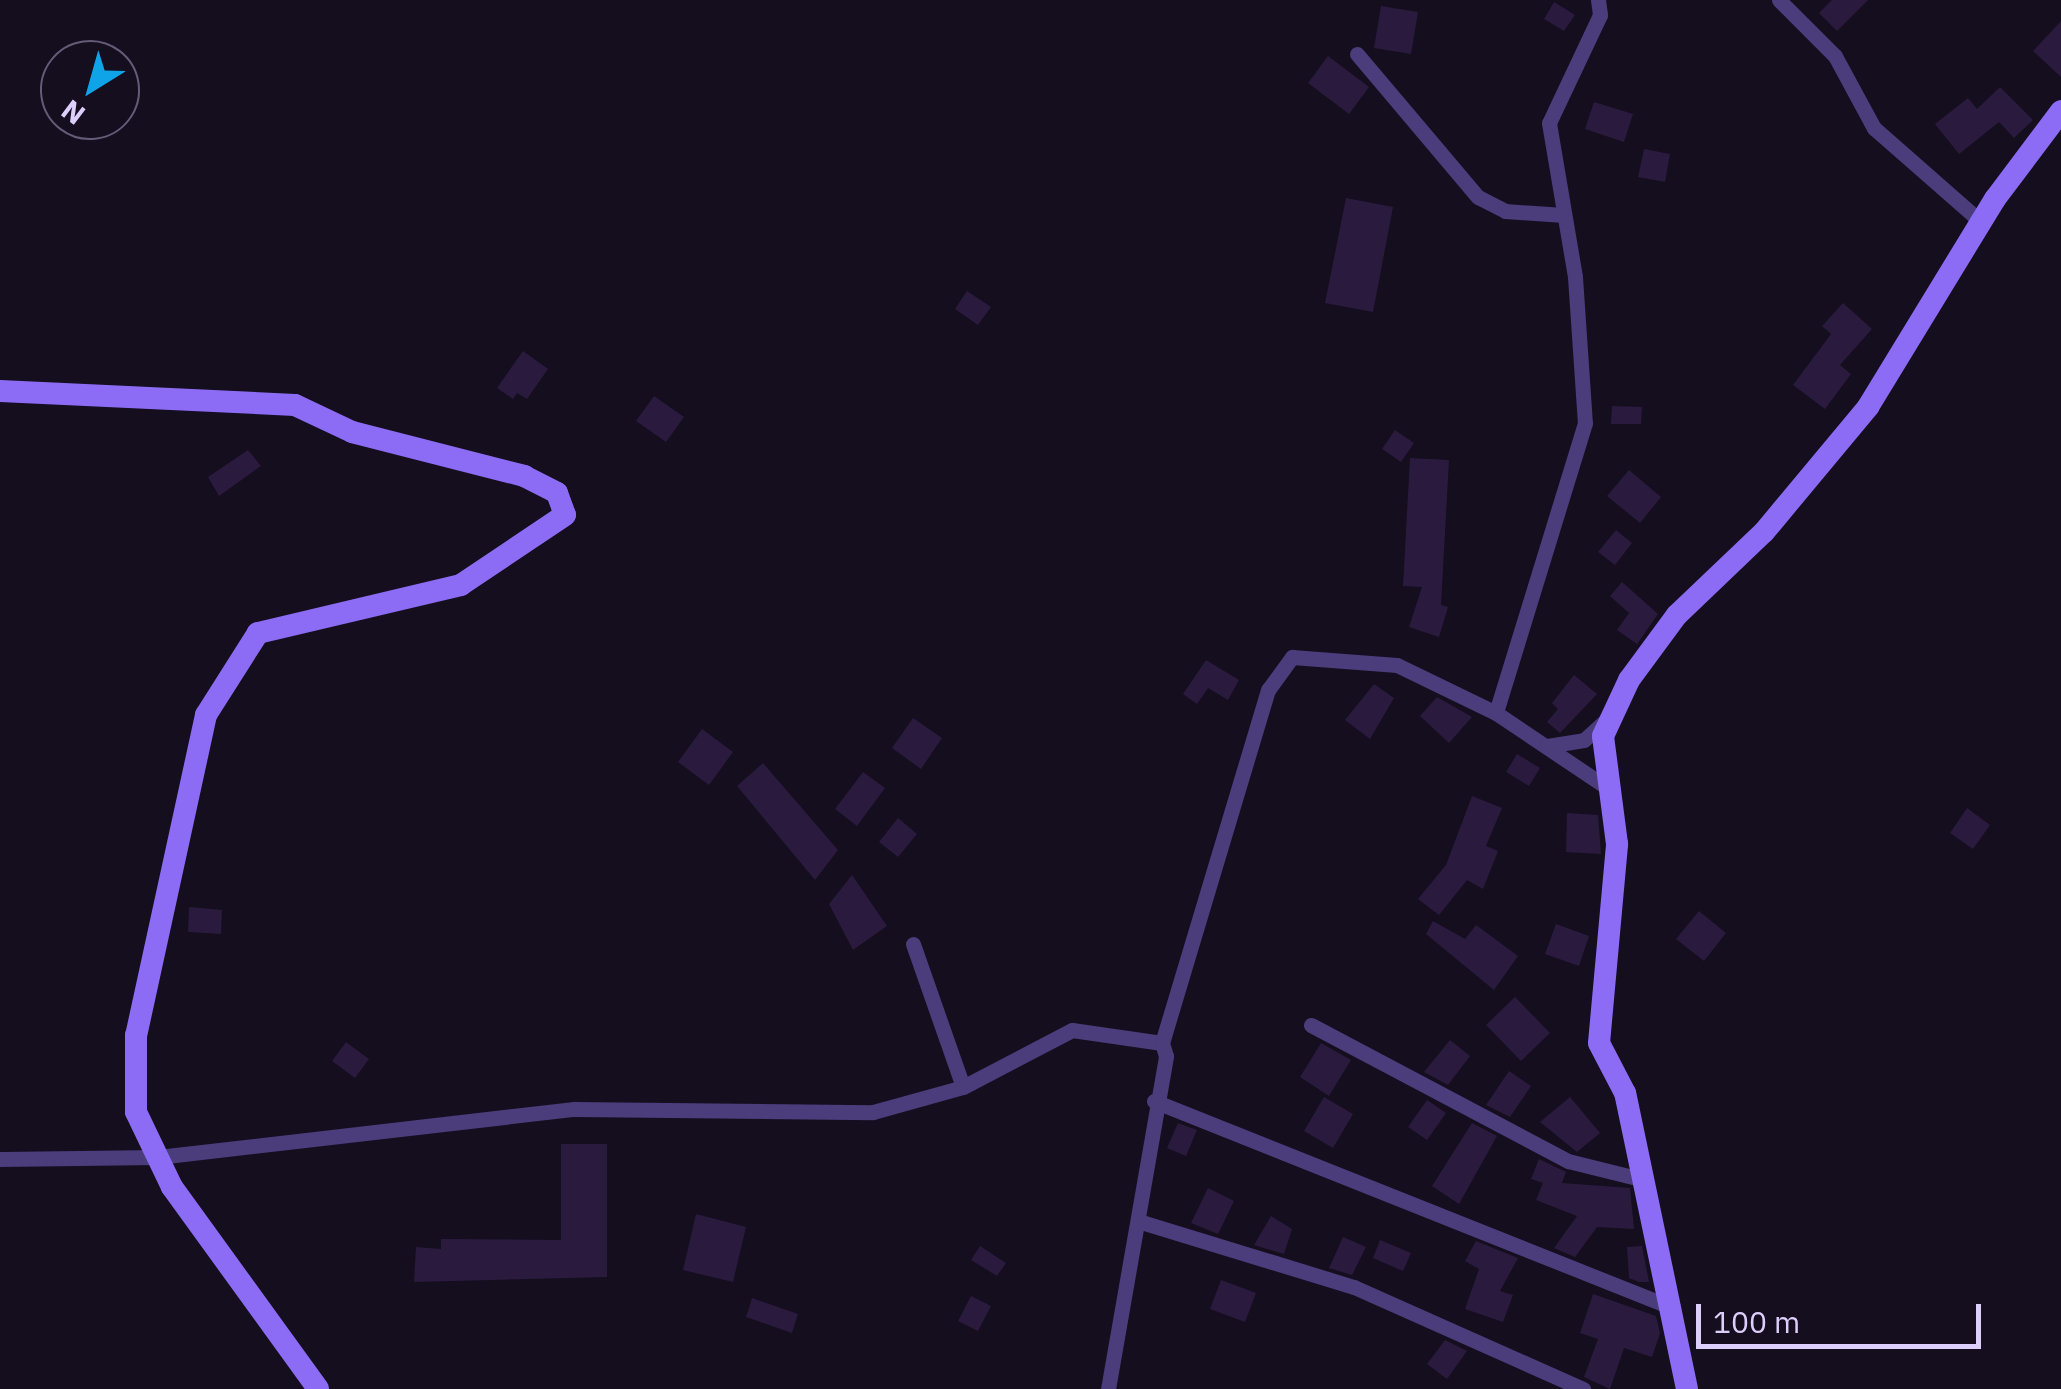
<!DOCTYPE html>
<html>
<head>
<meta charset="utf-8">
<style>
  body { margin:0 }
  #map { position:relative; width:2061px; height:1389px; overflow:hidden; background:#140e1f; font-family:"IBM Plex Sans",sans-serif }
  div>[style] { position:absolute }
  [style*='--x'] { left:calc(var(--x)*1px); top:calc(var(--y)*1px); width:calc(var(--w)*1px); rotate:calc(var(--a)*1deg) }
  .building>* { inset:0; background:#2a1b3e }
  .street>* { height:15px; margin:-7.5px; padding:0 7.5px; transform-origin:7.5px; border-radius:7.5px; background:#4b3c7b }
  .secondary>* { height:22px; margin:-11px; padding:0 11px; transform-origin:11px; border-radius:11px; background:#8c6cf5 }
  span { translate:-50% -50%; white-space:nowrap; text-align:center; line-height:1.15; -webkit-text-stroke:10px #140e1f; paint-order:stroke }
  .north { position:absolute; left:40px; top:40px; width:100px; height:100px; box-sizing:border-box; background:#140e1f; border:2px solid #645b77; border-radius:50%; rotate:217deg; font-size:28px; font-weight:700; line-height:40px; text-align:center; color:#ddcffc }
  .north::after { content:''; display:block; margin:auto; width:35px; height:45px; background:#0fa4e7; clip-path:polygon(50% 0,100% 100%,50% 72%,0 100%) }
  .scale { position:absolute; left:1696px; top:1304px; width:285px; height:45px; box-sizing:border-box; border:5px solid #ddcffc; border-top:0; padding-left:12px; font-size:30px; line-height:35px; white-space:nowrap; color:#ddcffc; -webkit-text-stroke:8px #140e1f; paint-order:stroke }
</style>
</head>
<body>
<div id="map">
  <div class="building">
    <i style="clip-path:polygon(1832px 0,1868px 0,1837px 31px,1819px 13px)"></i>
    <i style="clip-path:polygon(1554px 2px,1575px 15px,1564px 31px,1544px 19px)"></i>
    <i style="clip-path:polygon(1381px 6px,1418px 12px,1411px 54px,1374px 48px)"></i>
    <i style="clip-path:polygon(2061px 21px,2061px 77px,2033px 51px)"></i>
    <i style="clip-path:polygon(1328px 56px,1369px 87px,1349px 114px,1308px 83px)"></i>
    <i style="clip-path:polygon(2000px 87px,2033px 120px,2014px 138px,1999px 122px,1959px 154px,1935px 124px,1968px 98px,1977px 109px)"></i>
    <i style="clip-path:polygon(1594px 102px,1633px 114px,1624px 142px,1585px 129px)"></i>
    <i style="clip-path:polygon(1644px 149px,1670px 154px,1665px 182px,1638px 177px)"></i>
    <i style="clip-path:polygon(1346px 198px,1393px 207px,1373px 312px,1325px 303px)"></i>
    <i style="clip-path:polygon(967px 291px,991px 307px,978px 325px,955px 309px)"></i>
    <i style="clip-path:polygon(1843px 303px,1872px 329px,1840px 365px,1851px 374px,1825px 409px,1793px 385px,1831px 334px,1822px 326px)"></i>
    <i style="clip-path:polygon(523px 351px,548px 369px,527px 399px,517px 393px,513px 399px,497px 388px)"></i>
    <i style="clip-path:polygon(654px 396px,684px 417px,666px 442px,636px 421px)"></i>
    <i style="clip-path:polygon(1612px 406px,1642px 407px,1641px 424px,1611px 424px)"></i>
    <i style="clip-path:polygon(1395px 430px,1414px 443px,1401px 462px,1382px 449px)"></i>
    <i style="clip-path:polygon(248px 450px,261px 466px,219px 496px,208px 477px)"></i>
    <i style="clip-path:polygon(1410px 458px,1449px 460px,1441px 605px,1448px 607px,1439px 637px,1409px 627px,1422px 587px,1403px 586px)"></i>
    <i style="clip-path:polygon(1629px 470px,1661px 497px,1640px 523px,1607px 496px)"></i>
    <i style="clip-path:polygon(1616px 530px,1632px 543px,1615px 565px,1598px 552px)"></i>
    <i style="clip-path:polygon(1622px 582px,1658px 614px,1637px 644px,1617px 630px,1629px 613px,1610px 596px)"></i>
    <i style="clip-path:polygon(1206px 660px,1239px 680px,1228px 700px,1208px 688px,1197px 704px,1183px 694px)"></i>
    <i style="clip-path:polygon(1574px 675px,1597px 694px,1560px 733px,1547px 722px,1558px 709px,1552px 703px)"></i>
    <i style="clip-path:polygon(1374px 684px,1394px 698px,1370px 739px,1345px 720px)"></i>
    <i style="clip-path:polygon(1437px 697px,1472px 717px,1449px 743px,1420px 716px)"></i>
    <i style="clip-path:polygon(913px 718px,942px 738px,921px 769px,892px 748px)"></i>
    <i style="clip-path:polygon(702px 729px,733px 752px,709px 785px,678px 762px)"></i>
    <i style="clip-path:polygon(1517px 754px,1540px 768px,1529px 786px,1506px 772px)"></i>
    <i style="clip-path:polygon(763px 763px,838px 850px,815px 880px,737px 786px)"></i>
    <i style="clip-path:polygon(863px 772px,885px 788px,857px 826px,835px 809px)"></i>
    <i style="clip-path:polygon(1472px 796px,1502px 808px,1486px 846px,1498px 851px,1483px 889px,1467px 880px,1439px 915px,1418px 899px,1446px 865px)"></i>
    <i style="clip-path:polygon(1967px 808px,1990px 825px,1973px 849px,1950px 833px)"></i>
    <i style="clip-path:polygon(1567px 813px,1598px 815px,1601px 854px,1566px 852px)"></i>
    <i style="clip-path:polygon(898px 818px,917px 834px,898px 857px,879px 842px)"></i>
    <i style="clip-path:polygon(852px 875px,887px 926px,853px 950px,829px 904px)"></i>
    <i style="clip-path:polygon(189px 907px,222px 910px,221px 934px,188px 932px)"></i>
    <i style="clip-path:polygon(1699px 911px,1726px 933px,1704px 961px,1676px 939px)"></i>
    <i style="clip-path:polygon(1433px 921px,1465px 939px,1476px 925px,1518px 956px,1494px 990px,1426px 934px)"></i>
    <i style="clip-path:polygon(1556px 924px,1589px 936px,1579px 966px,1545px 954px)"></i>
    <i style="clip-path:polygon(1515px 997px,1550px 1033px,1521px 1061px,1486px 1025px)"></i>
    <i style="clip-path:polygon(1450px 1040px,1470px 1056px,1448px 1085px,1424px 1072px)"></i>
    <i style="clip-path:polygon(346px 1042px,369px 1059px,355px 1078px,332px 1061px)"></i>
    <i style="clip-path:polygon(1321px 1043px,1351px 1060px,1329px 1096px,1300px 1077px)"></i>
    <i style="clip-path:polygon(1509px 1071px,1531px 1086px,1510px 1117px,1486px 1105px)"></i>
    <i style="clip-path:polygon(1324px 1097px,1353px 1114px,1333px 1148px,1304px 1131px)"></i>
    <i style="clip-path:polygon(1570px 1097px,1600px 1133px,1577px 1152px,1540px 1122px)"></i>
    <i style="clip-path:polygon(1427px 1100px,1446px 1113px,1427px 1140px,1408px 1127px)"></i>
    <i style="clip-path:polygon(1178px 1123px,1197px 1130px,1186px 1156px,1167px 1148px)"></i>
    <i style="clip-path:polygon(1472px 1123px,1497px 1136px,1459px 1204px,1432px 1186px)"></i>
    <i style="clip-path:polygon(561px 1144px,607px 1144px,607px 1277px,414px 1282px,416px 1247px,441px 1249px,441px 1239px,561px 1240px)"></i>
    <i style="clip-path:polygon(1539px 1159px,1566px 1172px,1562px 1183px,1630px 1188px,1634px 1229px,1597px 1227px,1575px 1257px,1554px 1248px,1577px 1216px,1536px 1200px,1543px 1183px,1531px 1179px)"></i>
    <i style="clip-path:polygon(1208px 1188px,1234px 1201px,1218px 1234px,1191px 1223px)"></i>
    <i style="clip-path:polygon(696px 1214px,746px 1227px,733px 1282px,683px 1270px)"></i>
    <i style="clip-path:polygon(1271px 1216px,1292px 1229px,1284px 1254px,1254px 1245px)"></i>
    <i style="clip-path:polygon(1343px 1237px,1366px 1247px,1352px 1275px,1329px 1268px)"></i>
    <i style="clip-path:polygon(1380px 1240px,1411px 1253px,1403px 1271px,1373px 1258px)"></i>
    <i style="clip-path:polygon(1476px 1241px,1518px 1258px,1500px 1291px,1513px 1295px,1503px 1322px,1465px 1309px,1479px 1269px,1465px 1261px)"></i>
    <i style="clip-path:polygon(980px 1246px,1006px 1263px,997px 1276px,971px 1260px)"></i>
    <i style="clip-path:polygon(1642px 1246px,1649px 1282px,1639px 1282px,1629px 1278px,1627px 1247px)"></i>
    <i style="clip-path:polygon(1221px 1280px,1256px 1293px,1245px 1322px,1210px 1309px)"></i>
    <i style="clip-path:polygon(1593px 1294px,1656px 1316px,1660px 1333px,1652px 1357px,1624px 1348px,1610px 1389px,1584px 1377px,1598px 1339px,1580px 1333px)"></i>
    <i style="clip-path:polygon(971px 1296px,991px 1306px,978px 1331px,958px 1321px)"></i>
    <i style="clip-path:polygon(752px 1298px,798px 1314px,792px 1333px,746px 1317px)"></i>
    <i style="clip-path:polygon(1445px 1340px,1467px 1351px,1447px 1379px,1427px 1364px)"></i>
  </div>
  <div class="street">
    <i style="--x:1598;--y:0;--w:15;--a:82"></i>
    <i style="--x:1600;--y:15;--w:119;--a:115.3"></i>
    <i style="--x:1549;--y:123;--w:156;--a:80.4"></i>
    <i style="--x:1575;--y:277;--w:146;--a:86.1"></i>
    <i style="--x:1585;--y:423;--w:303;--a:107.1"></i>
    <i style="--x:1496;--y:713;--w:136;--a:33.9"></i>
    <i style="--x:1779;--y:0;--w:79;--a:45"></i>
    <i style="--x:1835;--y:56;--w:82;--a:61.6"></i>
    <i style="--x:1874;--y:128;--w:142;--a:41.3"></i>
    <i style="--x:1357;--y:54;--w:187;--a:49.8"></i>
    <i style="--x:1478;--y:197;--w:30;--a:27"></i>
    <i style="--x:1505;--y:211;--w:59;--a:3.9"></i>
    <i style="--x:1547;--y:746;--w:37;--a:-9"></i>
    <i style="--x:1584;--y:740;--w:30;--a:-42"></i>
    <i style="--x:913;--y:944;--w:151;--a:70.7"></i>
    <i style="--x:1311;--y:1025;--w:291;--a:27.9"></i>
    <i style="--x:1568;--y:1161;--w:79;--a:13.9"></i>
    <i style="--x:1154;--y:1101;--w:559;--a:21.74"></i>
    <i style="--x:0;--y:1159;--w:158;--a:-0.7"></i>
    <i style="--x:158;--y:1157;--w:419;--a:-6.6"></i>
    <i style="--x:574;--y:1109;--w:299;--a:0.6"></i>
    <i style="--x:873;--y:1112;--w:93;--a:-15.5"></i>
    <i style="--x:963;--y:1087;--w:123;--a:-27.6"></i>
    <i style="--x:1072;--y:1030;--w:91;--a:8.2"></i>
    <i style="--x:1138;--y:1221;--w:226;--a:17"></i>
    <i style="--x:1354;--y:1287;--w:251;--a:24"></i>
    <i style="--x:1108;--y:1389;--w:338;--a:-80.1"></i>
    <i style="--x:1166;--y:1056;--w:14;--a:-107"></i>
    <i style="--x:1162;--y:1043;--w:369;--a:-73.3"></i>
    <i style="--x:1268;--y:690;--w:41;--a:-54"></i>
    <i style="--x:1292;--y:657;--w:105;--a:4.4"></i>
    <i style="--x:1397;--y:665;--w:110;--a:25.9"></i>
  </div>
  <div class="secondary">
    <i style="--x:0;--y:391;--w:295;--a:2.7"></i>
    <i style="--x:295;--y:405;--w:63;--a:25.3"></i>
    <i style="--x:352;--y:432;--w:178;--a:14.3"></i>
    <i style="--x:524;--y:476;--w:37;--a:27"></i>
    <i style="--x:557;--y:493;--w:23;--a:70"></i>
    <i style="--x:565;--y:515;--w:125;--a:146.1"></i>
    <i style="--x:461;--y:585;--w:209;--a:166.7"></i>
    <i style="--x:258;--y:633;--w:97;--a:122.4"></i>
    <i style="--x:206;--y:715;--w:328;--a:102.3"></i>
    <i style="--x:136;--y:1035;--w:77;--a:90"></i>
    <i style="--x:136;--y:1112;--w:83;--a:64.4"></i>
    <i style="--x:172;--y:1187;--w:249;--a:54.1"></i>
    <i style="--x:1687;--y:1389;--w:302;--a:-101.8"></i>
    <i style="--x:1625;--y:1093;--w:56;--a:-117.5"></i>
    <i style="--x:1599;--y:1043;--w:200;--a:-84.8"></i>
    <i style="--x:1617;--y:844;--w:109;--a:-97.4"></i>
    <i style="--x:1603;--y:736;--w:62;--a:-65.1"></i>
    <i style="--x:1629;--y:680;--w:81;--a:-53.6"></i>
    <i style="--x:1677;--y:615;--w:120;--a:-43.7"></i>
    <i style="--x:1764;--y:532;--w:163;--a:-50.2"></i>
    <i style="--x:1868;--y:407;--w:244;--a:-58.6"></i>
    <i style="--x:1995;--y:199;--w:110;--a:-53.1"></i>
  </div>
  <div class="north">N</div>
  <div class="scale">100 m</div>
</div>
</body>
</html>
